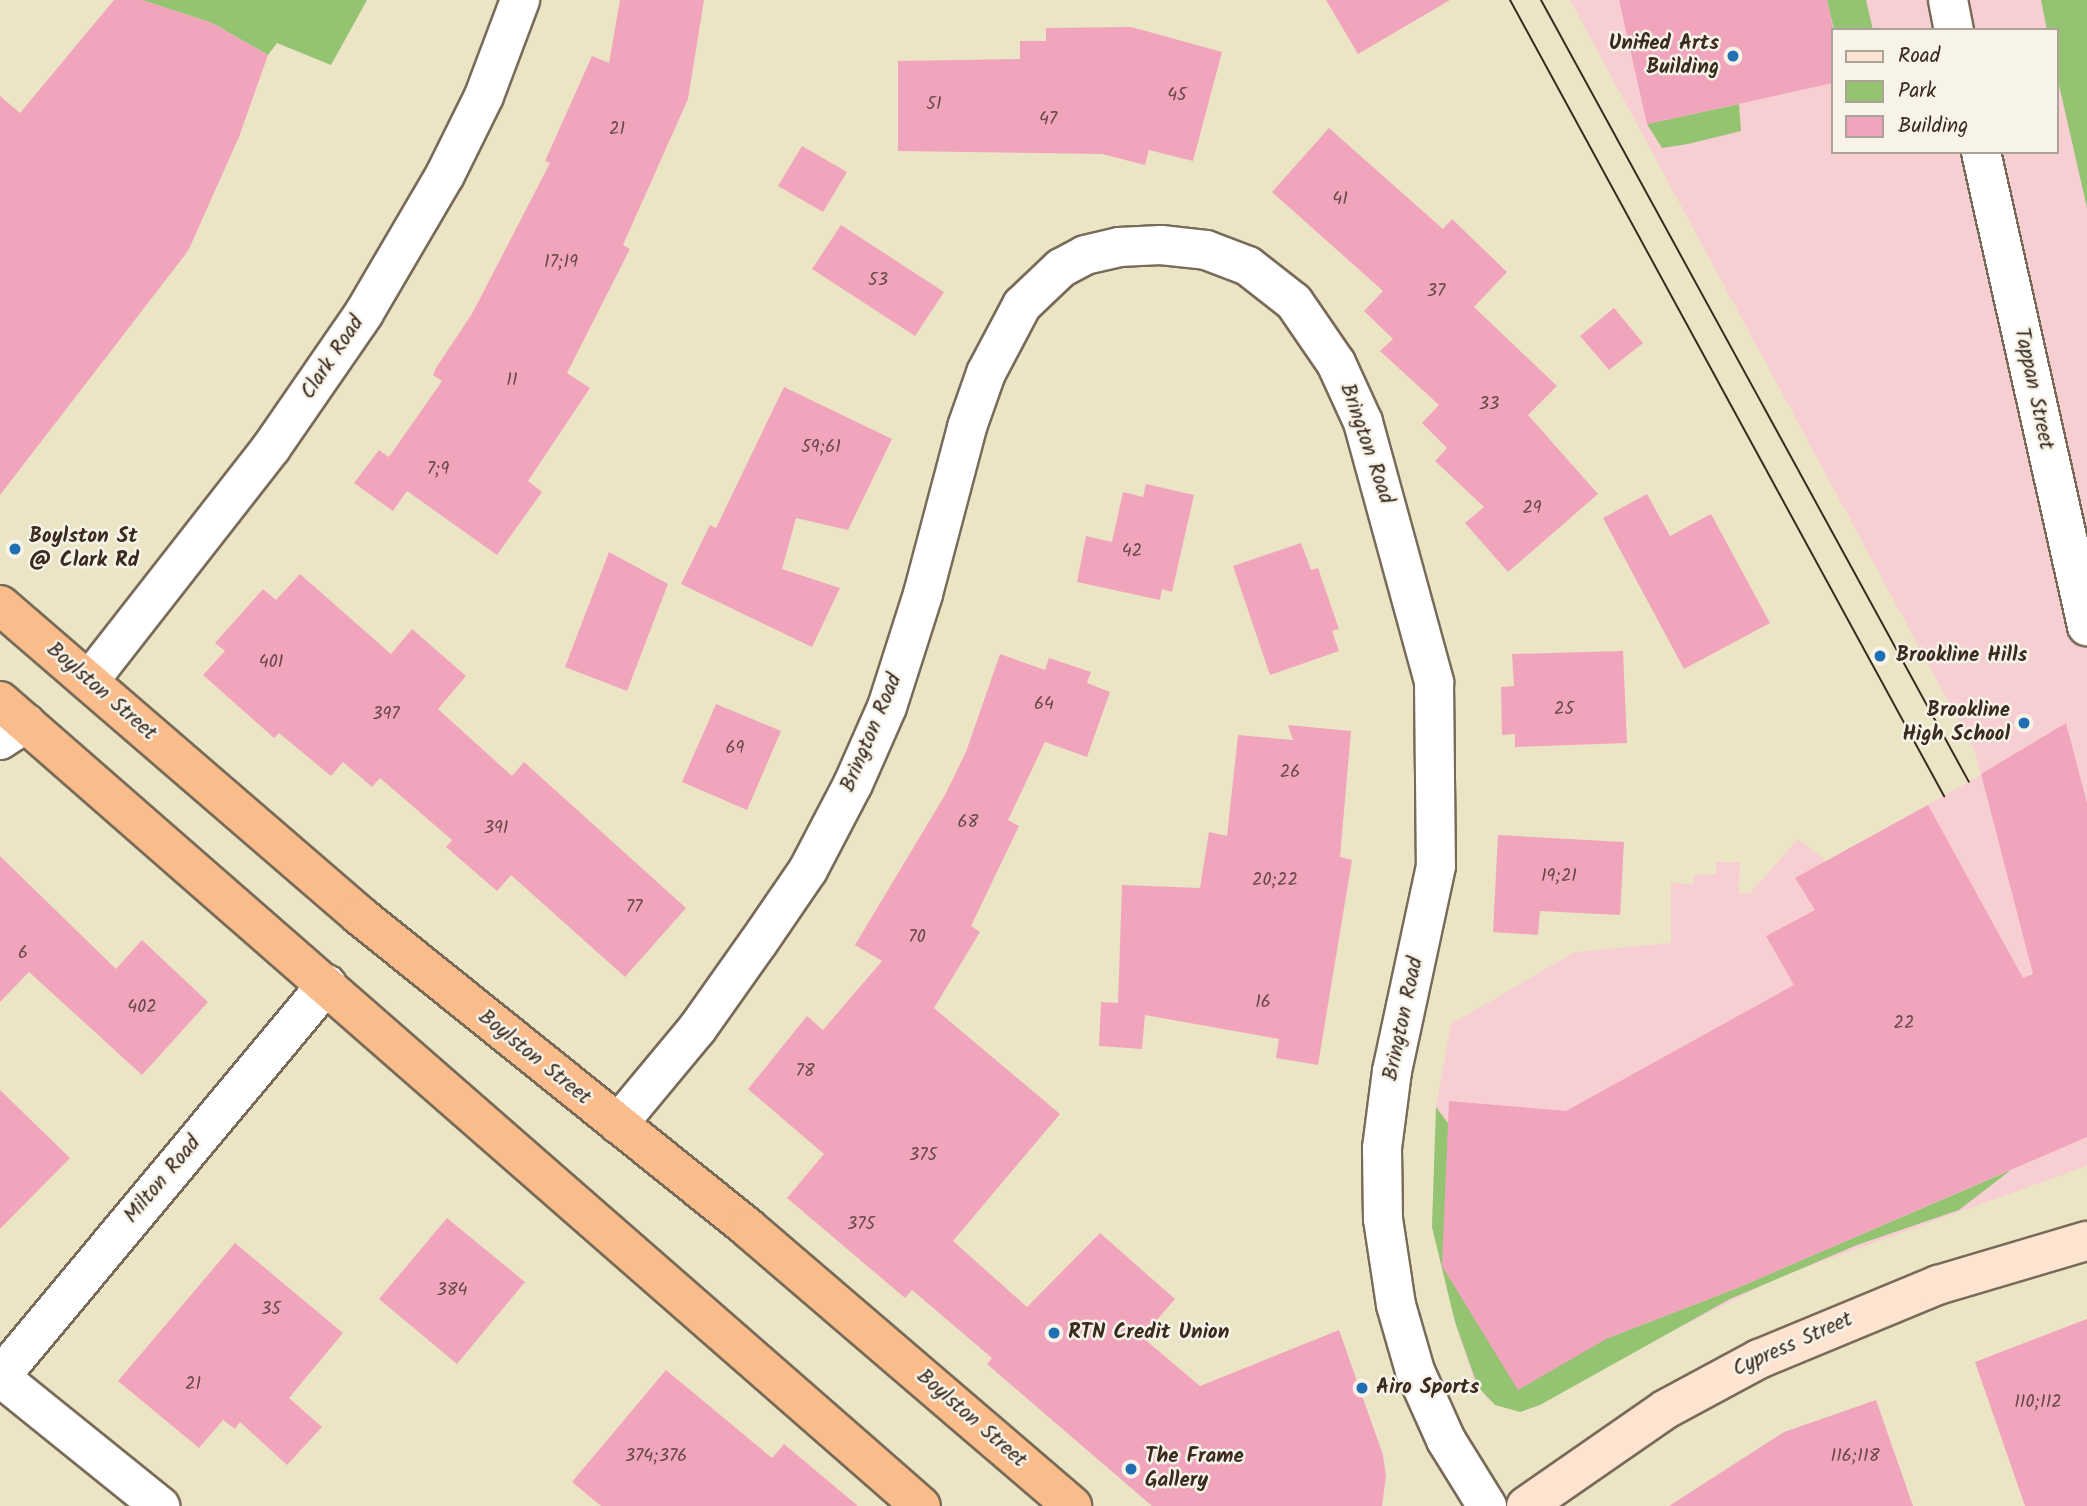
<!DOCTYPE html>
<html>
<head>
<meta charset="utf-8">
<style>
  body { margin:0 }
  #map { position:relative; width:2087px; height:1506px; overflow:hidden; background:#ebe5c6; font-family:Kalam,sans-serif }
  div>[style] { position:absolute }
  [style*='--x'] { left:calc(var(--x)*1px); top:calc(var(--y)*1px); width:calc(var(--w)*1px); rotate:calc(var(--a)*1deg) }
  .built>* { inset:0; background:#f7cfd3 }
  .green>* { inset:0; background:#94c372 }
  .building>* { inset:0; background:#f1a5bd }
  .roads { filter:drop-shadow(2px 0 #796b59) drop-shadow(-2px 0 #796b59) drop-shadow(0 2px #796b59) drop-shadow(0 -2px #796b59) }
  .minor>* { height:38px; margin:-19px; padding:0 19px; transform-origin:19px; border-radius:19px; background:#fff }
  .tertiary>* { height:38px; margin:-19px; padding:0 19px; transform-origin:19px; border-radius:19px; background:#fff }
  .secondary>* { height:38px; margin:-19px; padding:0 19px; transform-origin:19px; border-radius:19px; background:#fde4d0 }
  .trunk>* { height:38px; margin:-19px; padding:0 19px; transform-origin:19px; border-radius:19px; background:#f9bc8a }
  .tram>* { height:2px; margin:-1px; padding:0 1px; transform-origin:1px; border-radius:1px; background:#3b2a1e }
  .dots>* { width:19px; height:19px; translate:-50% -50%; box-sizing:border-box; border:4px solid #f7f3e8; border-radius:50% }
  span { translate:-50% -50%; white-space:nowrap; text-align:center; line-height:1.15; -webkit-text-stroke:5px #f7f3e8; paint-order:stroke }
  .number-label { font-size:18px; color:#684946 }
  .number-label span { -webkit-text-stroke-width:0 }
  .poi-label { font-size:21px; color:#3b2a1e; font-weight:700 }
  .right { translate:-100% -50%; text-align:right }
  .left { translate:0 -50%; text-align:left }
  .street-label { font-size:21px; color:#3b2a1e }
  .legend { position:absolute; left:1831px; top:28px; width:228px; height:126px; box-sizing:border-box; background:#f7f3e8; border:2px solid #aca397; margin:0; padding:9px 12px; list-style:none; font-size:21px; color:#3b2a1e }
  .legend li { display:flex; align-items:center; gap:14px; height:35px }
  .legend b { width:35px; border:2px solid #aca397 }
</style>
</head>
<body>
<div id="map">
  <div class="built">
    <i style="clip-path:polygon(evenodd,1570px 0,2087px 0,2087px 1166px,1779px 1277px,1612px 1362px,1540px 1405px,1520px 1412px,1488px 1400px,1473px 1378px,1455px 1322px,1432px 1227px,1436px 1107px,1451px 1024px,1575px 952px,1671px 943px,1671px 883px,1693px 884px,1694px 875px,1716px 874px,1716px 862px,1740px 862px,1739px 893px,1749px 894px,1798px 839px,1826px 861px,1981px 775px,1974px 749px,1570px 0,1833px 30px,2057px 30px,2057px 152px,1833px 152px,1833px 30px)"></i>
  </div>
  <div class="green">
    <i style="clip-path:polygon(142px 0,367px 0,331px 65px,277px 43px,268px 55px,212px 23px)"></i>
    <i style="clip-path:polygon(1827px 0,1866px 0,1873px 30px,1834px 30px)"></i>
    <i style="clip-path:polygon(2041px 0,2087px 0,2087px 208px,2057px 76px,2057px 30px,2047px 30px)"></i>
    <i style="clip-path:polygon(1739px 104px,1741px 131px,1688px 144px,1662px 148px,1647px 124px)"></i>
    <i style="clip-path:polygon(1436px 1107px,1608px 1338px,1737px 1288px,2011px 1170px,1959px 1210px,1857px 1245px,1730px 1299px,1540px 1405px,1520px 1412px,1495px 1405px,1478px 1387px,1455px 1322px,1432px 1227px)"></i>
  </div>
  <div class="building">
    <i style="clip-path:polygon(114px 0,142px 0,212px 23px,268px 55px,239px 137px,188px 251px,0 495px,0 96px,20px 113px)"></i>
    <i style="clip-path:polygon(620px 0,704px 0,688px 99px,623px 245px,630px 249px,567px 373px,590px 388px,528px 481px,542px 492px,497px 555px,407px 491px,393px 511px,354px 483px,379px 450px,389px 457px,442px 381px,433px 375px,436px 368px,473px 312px,550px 163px,545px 161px,592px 56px,609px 63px)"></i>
    <i style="clip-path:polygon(1326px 0,1450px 0,1358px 54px)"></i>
    <i style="clip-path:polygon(1619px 0,1827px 0,1833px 28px,1833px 83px,1647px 124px)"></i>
    <i style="clip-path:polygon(1131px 27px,1222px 52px,1193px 161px,1149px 150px,1145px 165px,1102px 154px,898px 151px,898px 61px,1020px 59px,1020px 41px,1046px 41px,1046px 28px)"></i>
    <i style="clip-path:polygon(1329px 128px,1443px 229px,1452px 219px,1507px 272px,1474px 307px,1557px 386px,1528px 415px,1598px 494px,1508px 572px,1465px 523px,1484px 507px,1435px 461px,1447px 448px,1422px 423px,1439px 405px,1380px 351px,1393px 339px,1364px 311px,1383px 291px,1272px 192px)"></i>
    <i style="clip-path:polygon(802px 146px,847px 172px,823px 212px,778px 186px)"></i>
    <i style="clip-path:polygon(841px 225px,944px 292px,915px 336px,812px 269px)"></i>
    <i style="clip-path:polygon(1614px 308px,1643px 343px,1609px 370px,1580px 336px)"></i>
    <i style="clip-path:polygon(784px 387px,892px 439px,848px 530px,796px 518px,782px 569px,840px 588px,812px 647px,681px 584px,710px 525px,716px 528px)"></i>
    <i style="clip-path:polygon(1146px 484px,1194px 495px,1172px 592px,1162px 589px,1160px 600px,1077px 582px,1086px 536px,1112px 542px,1123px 492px,1143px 497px)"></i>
    <i style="clip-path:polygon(1647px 494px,1670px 536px,1711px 514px,1770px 623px,1684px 669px,1603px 518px)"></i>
    <i style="clip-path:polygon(1301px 543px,1311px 570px,1318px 568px,1339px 629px,1332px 631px,1339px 651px,1270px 675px,1233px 566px)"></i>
    <i style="clip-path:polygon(609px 552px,668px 584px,627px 691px,565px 667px)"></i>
    <i style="clip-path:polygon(300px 574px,391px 654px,412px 629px,466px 676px,438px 709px,512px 776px,524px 762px,686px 908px,625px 977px,511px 875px,497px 891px,446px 847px,452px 840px,380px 778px,372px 787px,343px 762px,331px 776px,279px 733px,274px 738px,203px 675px,225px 651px,215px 643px,263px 589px,276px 600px)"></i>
    <i style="clip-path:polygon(1623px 651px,1627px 743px,1515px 747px,1515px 734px,1502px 735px,1501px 687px,1514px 686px,1512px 654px)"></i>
    <i style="clip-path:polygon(1000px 654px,1045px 670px,1049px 658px,1091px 672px,1087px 683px,1110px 692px,1087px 757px,1045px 742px,1008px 820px,1019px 826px,971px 926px,980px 932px,934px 1008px,1060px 1114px,953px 1241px,1027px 1307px,1100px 1233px,1175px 1299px,1142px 1337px,1200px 1386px,1339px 1330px,1383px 1455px,1386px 1476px,1382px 1506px,1152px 1506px,987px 1364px,992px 1358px,912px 1290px,905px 1298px,787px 1198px,824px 1154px,748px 1089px,807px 1016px,823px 1030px,882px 961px,855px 945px,945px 795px,966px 752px)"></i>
    <i style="clip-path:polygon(716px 704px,781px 731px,747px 810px,682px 782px)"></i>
    <i style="clip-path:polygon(2066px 723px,2087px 803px,2087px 1137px,1737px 1288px,1608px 1338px,1518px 1390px,1442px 1266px,1449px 1101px,1566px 1111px,1794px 985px,1766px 936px,1815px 910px,1795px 878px,1928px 805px,2023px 978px,2033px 974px,1981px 774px)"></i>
    <i style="clip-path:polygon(1288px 725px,1351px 731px,1340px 857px,1352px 860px,1318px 1065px,1276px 1058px,1279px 1039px,1145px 1015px,1142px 1049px,1099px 1046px,1101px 1002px,1118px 1003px,1122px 885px,1200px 888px,1209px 832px,1227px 836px,1238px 735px,1293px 740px)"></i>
    <i style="clip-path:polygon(1498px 835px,1624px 842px,1620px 915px,1540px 911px,1538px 935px,1493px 932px)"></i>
    <i style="clip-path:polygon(0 856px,116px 969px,142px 940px,208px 1002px,142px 1075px,29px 972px,0 1002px)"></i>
    <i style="clip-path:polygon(0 1090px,70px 1158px,0 1229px)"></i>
    <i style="clip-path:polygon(447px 1218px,525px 1282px,457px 1364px,379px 1299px)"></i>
    <i style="clip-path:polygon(235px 1243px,343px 1333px,289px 1398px,322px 1427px,287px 1465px,240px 1422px,235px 1429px,223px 1420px,199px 1448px,118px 1381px)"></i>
    <i style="clip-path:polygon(2087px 1319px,2087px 1506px,2025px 1506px,1975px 1362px)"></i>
    <i style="clip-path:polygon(666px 1370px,772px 1458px,784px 1444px,858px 1506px,601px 1506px,572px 1482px)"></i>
    <i style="clip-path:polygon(1876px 1400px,1913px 1506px,1669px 1506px,1784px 1432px)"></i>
  </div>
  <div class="roads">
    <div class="minor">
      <i style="--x:89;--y:681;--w:296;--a:-52"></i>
      <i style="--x:271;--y:448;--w:164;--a:-55.4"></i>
      <i style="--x:364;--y:313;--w:160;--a:-59.6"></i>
      <i style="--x:445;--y:175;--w:88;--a:-63.7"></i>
      <i style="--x:484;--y:96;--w:103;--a:-69.4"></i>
      <i style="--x:618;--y:1124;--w:124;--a:-50.3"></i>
      <i style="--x:697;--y:1029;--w:105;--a:-54.7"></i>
      <i style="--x:758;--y:943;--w:88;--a:-55.6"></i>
      <i style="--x:808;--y:870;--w:97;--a:-62.4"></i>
      <i style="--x:853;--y:784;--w:84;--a:-66.2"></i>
      <i style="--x:887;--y:707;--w:119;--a:-72.3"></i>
      <i style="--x:923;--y:594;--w:173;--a:-75.2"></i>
      <i style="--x:967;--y:427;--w:57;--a:-70.6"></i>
      <i style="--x:986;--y:373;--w:77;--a:-62.1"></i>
      <i style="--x:1022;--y:305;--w:54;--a:-43.5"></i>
      <i style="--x:1061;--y:268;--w:27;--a:-28"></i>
      <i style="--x:1085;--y:255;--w:35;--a:-13"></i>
      <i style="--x:1119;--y:247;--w:42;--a:-2.7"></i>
      <i style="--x:1161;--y:245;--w:45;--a:6.3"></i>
      <i style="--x:1206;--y:250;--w:45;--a:20.9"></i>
      <i style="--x:1248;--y:266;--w:58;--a:38"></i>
      <i style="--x:1294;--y:302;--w:74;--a:55.5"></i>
      <i style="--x:1336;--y:363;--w:65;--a:65.4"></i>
      <i style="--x:1363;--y:422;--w:270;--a:74.7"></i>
      <i style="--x:1434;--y:682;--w:184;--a:89.4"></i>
      <i style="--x:1436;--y:866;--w:210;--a:102.1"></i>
      <i style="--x:1392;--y:1071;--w:78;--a:97.4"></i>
      <i style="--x:1382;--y:1148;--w:71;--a:89.2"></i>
      <i style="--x:1383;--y:1219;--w:87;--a:81.4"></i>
      <i style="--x:1396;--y:1305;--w:69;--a:73.9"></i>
      <i style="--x:1415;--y:1371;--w:76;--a:65.8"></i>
      <i style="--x:1446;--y:1440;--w:78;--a:58.2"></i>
      <i style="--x:0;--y:1377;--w:511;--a:-50.24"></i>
      <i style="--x:0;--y:1377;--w:206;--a:38.9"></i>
    </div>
    <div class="tertiary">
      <i style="--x:1948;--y:0;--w:31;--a:79"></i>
      <i style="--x:1981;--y:152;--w:486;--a:77.4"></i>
      <i style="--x:0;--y:740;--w:31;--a:-33"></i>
    </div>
    <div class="secondary">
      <i style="--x:1526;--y:1506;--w:170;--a:-34.7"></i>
      <i style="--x:1666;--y:1409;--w:106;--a:-28.3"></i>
      <i style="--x:1759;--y:1359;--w:194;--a:-22.5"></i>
      <i style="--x:1938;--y:1285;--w:155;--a:-16.5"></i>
    </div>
    <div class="trunk">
      <i style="--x:0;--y:605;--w:474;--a:40.8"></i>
      <i style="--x:359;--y:915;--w:499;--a:38.8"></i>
      <i style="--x:748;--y:1228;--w:427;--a:40.6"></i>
      <i style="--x:0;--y:701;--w:1223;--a:41.16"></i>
    </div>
  </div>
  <div class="tram">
    <i style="--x:1510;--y:0;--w:907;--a:61.4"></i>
    <i style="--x:1541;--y:0;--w:891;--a:61.31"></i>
  </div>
  <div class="dots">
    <i style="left:1733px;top:56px;background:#1f6fb2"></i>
    <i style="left:15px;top:549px;background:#1f6fb2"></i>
    <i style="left:1880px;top:656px;background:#1f6fb2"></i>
    <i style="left:2024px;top:723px;background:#1f6fb2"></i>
    <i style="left:1054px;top:1333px;background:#1f6fb2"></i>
    <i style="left:1362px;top:1388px;background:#1f6fb2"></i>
    <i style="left:1131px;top:1469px;background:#1f6fb2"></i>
  </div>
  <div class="number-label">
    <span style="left:1177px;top:96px">45</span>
    <span style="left:934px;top:105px">51</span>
    <span style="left:1048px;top:120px">47</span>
    <span style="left:617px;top:130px">21</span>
    <span style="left:1340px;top:200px">41</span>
    <span style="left:561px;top:263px">17;19</span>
    <span style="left:878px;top:281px">53</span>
    <span style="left:1436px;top:292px">37</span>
    <span style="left:512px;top:381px">11</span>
    <span style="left:1489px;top:405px">33</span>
    <span style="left:821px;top:448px">59;61</span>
    <span style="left:438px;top:470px">7;9</span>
    <span style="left:1532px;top:509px">29</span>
    <span style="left:1132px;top:552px">42</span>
    <span style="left:271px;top:663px">401</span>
    <span style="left:1044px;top:705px">64</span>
    <span style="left:1564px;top:710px">25</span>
    <span style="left:386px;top:715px">397</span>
    <span style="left:735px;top:749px">69</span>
    <span style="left:1290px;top:773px">26</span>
    <span style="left:968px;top:823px">68</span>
    <span style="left:496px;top:829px">391</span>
    <span style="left:1559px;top:877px">19;21</span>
    <span style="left:1275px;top:881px">20;22</span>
    <span style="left:634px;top:908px">77</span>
    <span style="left:917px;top:938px">70</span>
    <span style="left:23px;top:954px">6</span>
    <span style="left:1263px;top:1003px">16</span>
    <span style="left:142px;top:1008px">402</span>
    <span style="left:1904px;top:1024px">22</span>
    <span style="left:805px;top:1072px">78</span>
    <span style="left:923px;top:1156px">375</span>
    <span style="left:861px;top:1225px">375</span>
    <span style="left:452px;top:1291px">384</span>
    <span style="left:271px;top:1310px">35</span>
    <span style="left:193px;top:1385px">21</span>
    <span style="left:2038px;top:1403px">110;112</span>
    <span style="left:656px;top:1457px">374;376</span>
    <span style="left:1855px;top:1457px">116;118</span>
  </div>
  <div class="poi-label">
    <span class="right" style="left:1719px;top:56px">Unified Arts<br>Building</span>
    <span class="left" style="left:29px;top:549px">Boylston St<br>@ Clark Rd</span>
    <span class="left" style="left:1896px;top:656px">Brookline Hills</span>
    <span class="right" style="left:2010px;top:723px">Brookline<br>High School</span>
    <span class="left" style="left:1068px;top:1333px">RTN Credit Union</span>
    <span class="left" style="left:1376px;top:1388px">Airo Sports</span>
    <span class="left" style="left:1145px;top:1469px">The Frame<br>Gallery</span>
  </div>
  <div class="street-label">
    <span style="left:333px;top:358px;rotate:-56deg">Clark Road</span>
    <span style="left:2033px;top:389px;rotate:78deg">Tappan Street</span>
    <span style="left:1366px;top:444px;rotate:71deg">Brington Road</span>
    <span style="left:101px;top:692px;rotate:41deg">Boylston Street</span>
    <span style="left:872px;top:733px;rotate:-67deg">Brington Road</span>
    <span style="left:1404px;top:1019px;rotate:-78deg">Brington Road</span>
    <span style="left:534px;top:1058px;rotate:39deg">Boylston Street</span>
    <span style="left:163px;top:1180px;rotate:-50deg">Milton Road</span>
    <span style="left:1793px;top:1345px;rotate:-24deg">Cypress Street</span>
    <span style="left:971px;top:1419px;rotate:41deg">Boylston Street</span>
  </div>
  <ul class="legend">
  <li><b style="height:9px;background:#fde4d0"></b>Road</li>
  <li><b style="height:19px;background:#94c372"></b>Park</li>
  <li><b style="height:19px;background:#f1a5bd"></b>Building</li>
  </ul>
</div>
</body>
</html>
